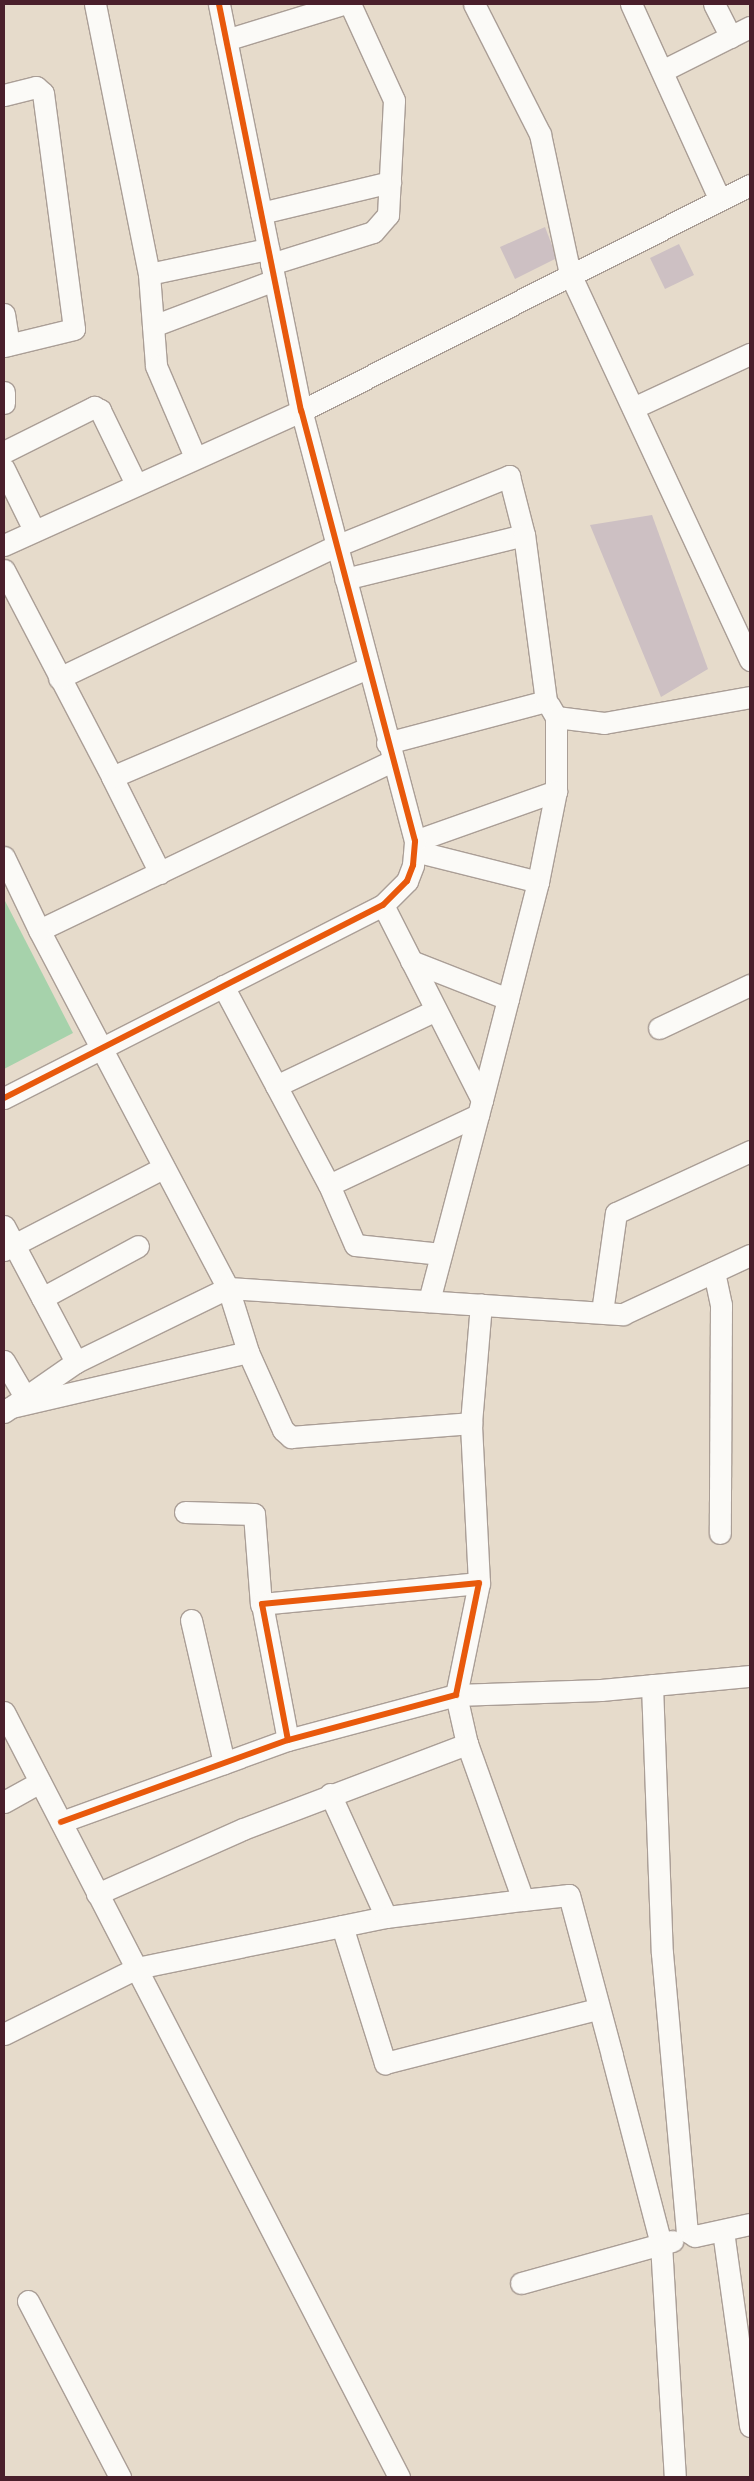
<!DOCTYPE html>
<html>
<head>
<meta charset="utf-8">
<style>
  body { margin:0 }
  #map { position:relative; width:754px; height:2481px; overflow:hidden; background:#e6dbcb; font-family:"IM FELL English",serif }
  div>[style] { position:absolute }
  [style*='--x'] { left:calc(var(--x)*1px); top:calc(var(--y)*1px); width:calc(var(--w)*1px); rotate:calc(var(--a)*1deg) }
  .green>* { inset:0; background:#a6d2ab }
  .building>* { inset:0; background:#cdc0c3 }
  .roads { filter:drop-shadow(1px 0 #aa9e96) drop-shadow(-1px 0 #aa9e96) drop-shadow(0 1px #aa9e96) drop-shadow(0 -1px #aa9e96) }
  .minor>* { height:21px; margin:-10.5px; padding:0 10.5px; transform-origin:10.5px; border-radius:10.5px; background:#fbfaf7 }
  .cycleway>* { height:6px; margin:-3px; padding:0 3px; transform-origin:3px; border-radius:3px; background:#e8590c }
  span { translate:-50% -50%; white-space:nowrap; text-align:center; line-height:1.15; -webkit-text-stroke:5px #fcf5e5; paint-order:stroke }
  .frame { position:absolute; inset:0; border:5px solid #4a1f2b; pointer-events:none }
</style>
</head>
<body>
<div id="map">
  <div class="green">
    <i style="clip-path:polygon(4px 899px,73px 1033px,4px 1069px)"></i>
  </div>
  <div class="building">
    <i style="clip-path:polygon(545px 227px,557px 258px,515px 279px,500px 247px)"></i>
    <i style="clip-path:polygon(679px 244px,694px 275px,665px 289px,650px 258px)"></i>
    <i style="clip-path:polygon(652px 515px,708px 669px,661px 697px,590px 525px)"></i>
  </div>
  <div class="roads">
    <div class="minor">
      <i style="--x:95;--y:4;--w:275;--a:78.7"></i>
      <i style="--x:149;--y:274;--w:92;--a:85.6"></i>
      <i style="--x:156;--y:366;--w:99;--a:66.8"></i>
      <i style="--x:474;--y:4;--w:146;--a:63.1"></i>
      <i style="--x:540;--y:134;--w:143;--a:77.9"></i>
      <i style="--x:570;--y:274;--w:426;--a:65"></i>
      <i style="--x:631;--y:4;--w:215;--a:65.6"></i>
      <i style="--x:714;--y:4;--w:37;--a:63"></i>
      <i style="--x:226;--y:40;--w:122;--a:-17.1"></i>
      <i style="--x:662;--y:71;--w:98;--a:-26.6"></i>
      <i style="--x:4;--y:95;--w:33;--a:-14"></i>
      <i style="--x:36;--y:87;--w:9;--a:41"></i>
      <i style="--x:43;--y:93;--w:238;--a:82.5"></i>
      <i style="--x:74;--y:329;--w:72;--a:166.3"></i>
      <i style="--x:261;--y:213;--w:133;--a:-13.5"></i>
      <i style="--x:271;--y:264;--w:107;--a:-17.4"></i>
      <i style="--x:373;--y:232;--w:23;--a:-49"></i>
      <i style="--x:388;--y:215;--w:115;--a:-87"></i>
      <i style="--x:394;--y:100;--w:106;--a:-114.6"></i>
      <i style="--x:149;--y:274;--w:122;--a:-11.9"></i>
      <i style="--x:4;--y:314;--w:31;--a:81"></i>
      <i style="--x:153;--y:326;--w:130;--a:-20.7"></i>
      <i style="--x:4;--y:392;--w:11;--a:90"></i>
      <i style="--x:633;--y:408;--w:129;--a:-24.8"></i>
      <i style="--x:4;--y:452;--w:101;--a:-26.6"></i>
      <i style="--x:94;--y:407;--w:7;--a:27"></i>
      <i style="--x:100;--y:410;--w:82;--a:64.1"></i>
      <i style="--x:4;--y:469;--w:68;--a:63.8"></i>
      <i style="--x:4;--y:545;--w:326;--a:-24.3"></i>
      <i style="--x:301;--y:411;--w:503;--a:-26.72"></i>
      <i style="--x:4;--y:570;--w:233;--a:62.4"></i>
      <i style="--x:59;--y:678;--w:307;--a:-25.5"></i>
      <i style="--x:336;--y:546;--w:187;--a:-22"></i>
      <i style="--x:509;--y:476;--w:61;--a:75.7"></i>
      <i style="--x:524;--y:535;--w:184;--a:166.2"></i>
      <i style="--x:549;--y:705;--w:14;--a:60"></i>
      <i style="--x:556;--y:717;--w:74;--a:90"></i>
      <i style="--x:556;--y:717;--w:48;--a:7.1"></i>
      <i style="--x:604;--y:723;--w:148;--a:-10.1"></i>
      <i style="--x:387;--y:743;--w:164;--a:-14.8"></i>
      <i style="--x:546;--y:701;--w:167;--a:-97.5"></i>
      <i style="--x:392;--y:761;--w:391;--a:154.4"></i>
      <i style="--x:39;--y:930;--w:405;--a:62.2"></i>
      <i style="--x:228;--y:1288;--w:396;--a:3.8"></i>
      <i style="--x:623;--y:1314;--w:140;--a:-24.9"></i>
      <i style="--x:415;--y:841;--w:150;--a:-19.5"></i>
      <i style="--x:556;--y:791;--w:93;--a:101.2"></i>
      <i style="--x:415;--y:851;--w:127;--a:14.1"></i>
      <i style="--x:538;--y:882;--w:121;--a:104.4"></i>
      <i style="--x:4;--y:857;--w:81;--a:64.4"></i>
      <i style="--x:160;--y:873;--w:107;--a:-116.6"></i>
      <i style="--x:112;--y:777;--w:277;--a:-23.1"></i>
      <i style="--x:383;--y:905;--w:219;--a:63.1"></i>
      <i style="--x:482;--y:1100;--w:208;--a:104.8"></i>
      <i style="--x:411;--y:961;--w:104;--a:21.4"></i>
      <i style="--x:508;--y:999;--w:104;--a:104.4"></i>
      <i style="--x:223;--y:986;--w:225;--a:62"></i>
      <i style="--x:659;--y:1028;--w:101;--a:-25.3"></i>
      <i style="--x:276;--y:1086;--w:177;--a:-25.4"></i>
      <i style="--x:4;--y:1098;--w:425;--a:-27"></i>
      <i style="--x:383;--y:905;--w:34;--a:-45"></i>
      <i style="--x:407;--y:881;--w:17;--a:-69"></i>
      <i style="--x:413;--y:865;--w:24;--a:-85"></i>
      <i style="--x:415;--y:841;--w:445;--a:-104.8"></i>
      <i style="--x:301;--y:411;--w:415;--a:-101.4"></i>
      <i style="--x:4;--y:1226;--w:154;--a:62.1"></i>
      <i style="--x:4;--y:1250;--w:179;--a:-27.3"></i>
      <i style="--x:441;--y:1254;--w:86;--a:-174"></i>
      <i style="--x:355;--y:1245;--w:65;--a:-113.4"></i>
      <i style="--x:329;--y:1185;--w:165;--a:-25.2"></i>
      <i style="--x:714;--y:1272;--w:34;--a:78"></i>
      <i style="--x:721;--y:1305;--w:228;--a:90.3"></i>
      <i style="--x:42;--y:1298;--w:109;--a:-28.4"></i>
      <i style="--x:602;--y:1312;--w:100;--a:-82"></i>
      <i style="--x:616;--y:1213;--w:148;--a:-24.8"></i>
      <i style="--x:248;--y:1352;--w:85;--a:65.8"></i>
      <i style="--x:283;--y:1430;--w:11;--a:41"></i>
      <i style="--x:291;--y:1437;--w:181;--a:-4.4"></i>
      <i style="--x:4;--y:1361;--w:42;--a:59.7"></i>
      <i style="--x:4;--y:1412;--w:88;--a:-34.8"></i>
      <i style="--x:76;--y:1362;--w:169;--a:-26"></i>
      <i style="--x:228;--y:1288;--w:67;--a:72.6"></i>
      <i style="--x:248;--y:1352;--w:243;--a:166.9"></i>
      <i style="--x:185;--y:1512;--w:69;--a:1.7"></i>
      <i style="--x:254;--y:1514;--w:91;--a:85.6"></i>
      <i style="--x:479;--y:1583;--w:160;--a:-92.9"></i>
      <i style="--x:471;--y:1423;--w:119;--a:-85.2"></i>
      <i style="--x:191;--y:1620;--w:147;--a:77"></i>
      <i style="--x:652;--y:1685;--w:268;--a:87.9"></i>
      <i style="--x:662;--y:1953;--w:279;--a:84.9"></i>
      <i style="--x:687;--y:2231;--w:9;--a:32"></i>
      <i style="--x:695;--y:2236;--w:56;--a:-12.3"></i>
      <i style="--x:4;--y:1712;--w:861;--a:62.69"></i>
      <i style="--x:330;--y:1794;--w:135;--a:65.5"></i>
      <i style="--x:4;--y:1802;--w:41;--a:-29.1"></i>
      <i style="--x:61;--y:1822;--w:241;--a:-19.9"></i>
      <i style="--x:288;--y:1740;--w:174;--a:-15"></i>
      <i style="--x:456;--y:1695;--w:114;--a:-78.4"></i>
      <i style="--x:479;--y:1583;--w:218;--a:174.5"></i>
      <i style="--x:262;--y:1604;--w:138;--a:79.2"></i>
      <i style="--x:97;--y:1894;--w:160;--a:-24"></i>
      <i style="--x:243;--y:1829;--w:240;--a:-20.8"></i>
      <i style="--x:467;--y:1744;--w:50;--a:-102.7"></i>
      <i style="--x:456;--y:1695;--w:145;--a:-2"></i>
      <i style="--x:601;--y:1690;--w:150;--a:-5.4"></i>
      <i style="--x:523;--y:1900;--w:46;--a:-6.2"></i>
      <i style="--x:569;--y:1895;--w:167;--a:75"></i>
      <i style="--x:612;--y:2056;--w:194;--a:75.4"></i>
      <i style="--x:661;--y:2244;--w:233;--a:86.6"></i>
      <i style="--x:342;--y:1926;--w:144;--a:72.6"></i>
      <i style="--x:385;--y:2063;--w:219;--a:-14.3"></i>
      <i style="--x:4;--y:2034;--w:148;--a:-26.4"></i>
      <i style="--x:137;--y:1968;--w:254;--a:-11.6"></i>
      <i style="--x:386;--y:1917;--w:138;--a:-7.1"></i>
      <i style="--x:523;--y:1900;--w:166;--a:-109.7"></i>
      <i style="--x:723;--y:2231;--w:197;--a:82.1"></i>
      <i style="--x:521;--y:2283;--w:157;--a:-15.5"></i>
      <i style="--x:28;--y:2301;--w:199;--a:62.4"></i>
    </div>
  </div>
  <div class="cycleway">
    <i style="--x:4;--y:1098;--w:425;--a:-27"></i>
    <i style="--x:383;--y:905;--w:34;--a:-45"></i>
    <i style="--x:407;--y:881;--w:17;--a:-69"></i>
    <i style="--x:413;--y:865;--w:24;--a:-85"></i>
    <i style="--x:415;--y:841;--w:445;--a:-104.8"></i>
    <i style="--x:301;--y:411;--w:415;--a:-101.4"></i>
    <i style="--x:61;--y:1822;--w:241;--a:-19.9"></i>
    <i style="--x:288;--y:1740;--w:174;--a:-15"></i>
    <i style="--x:456;--y:1695;--w:114;--a:-78.4"></i>
    <i style="--x:479;--y:1583;--w:218;--a:174.5"></i>
    <i style="--x:262;--y:1604;--w:138;--a:79.2"></i>
  </div>
  <div class="frame"></div>
</div>
</body>
</html>
